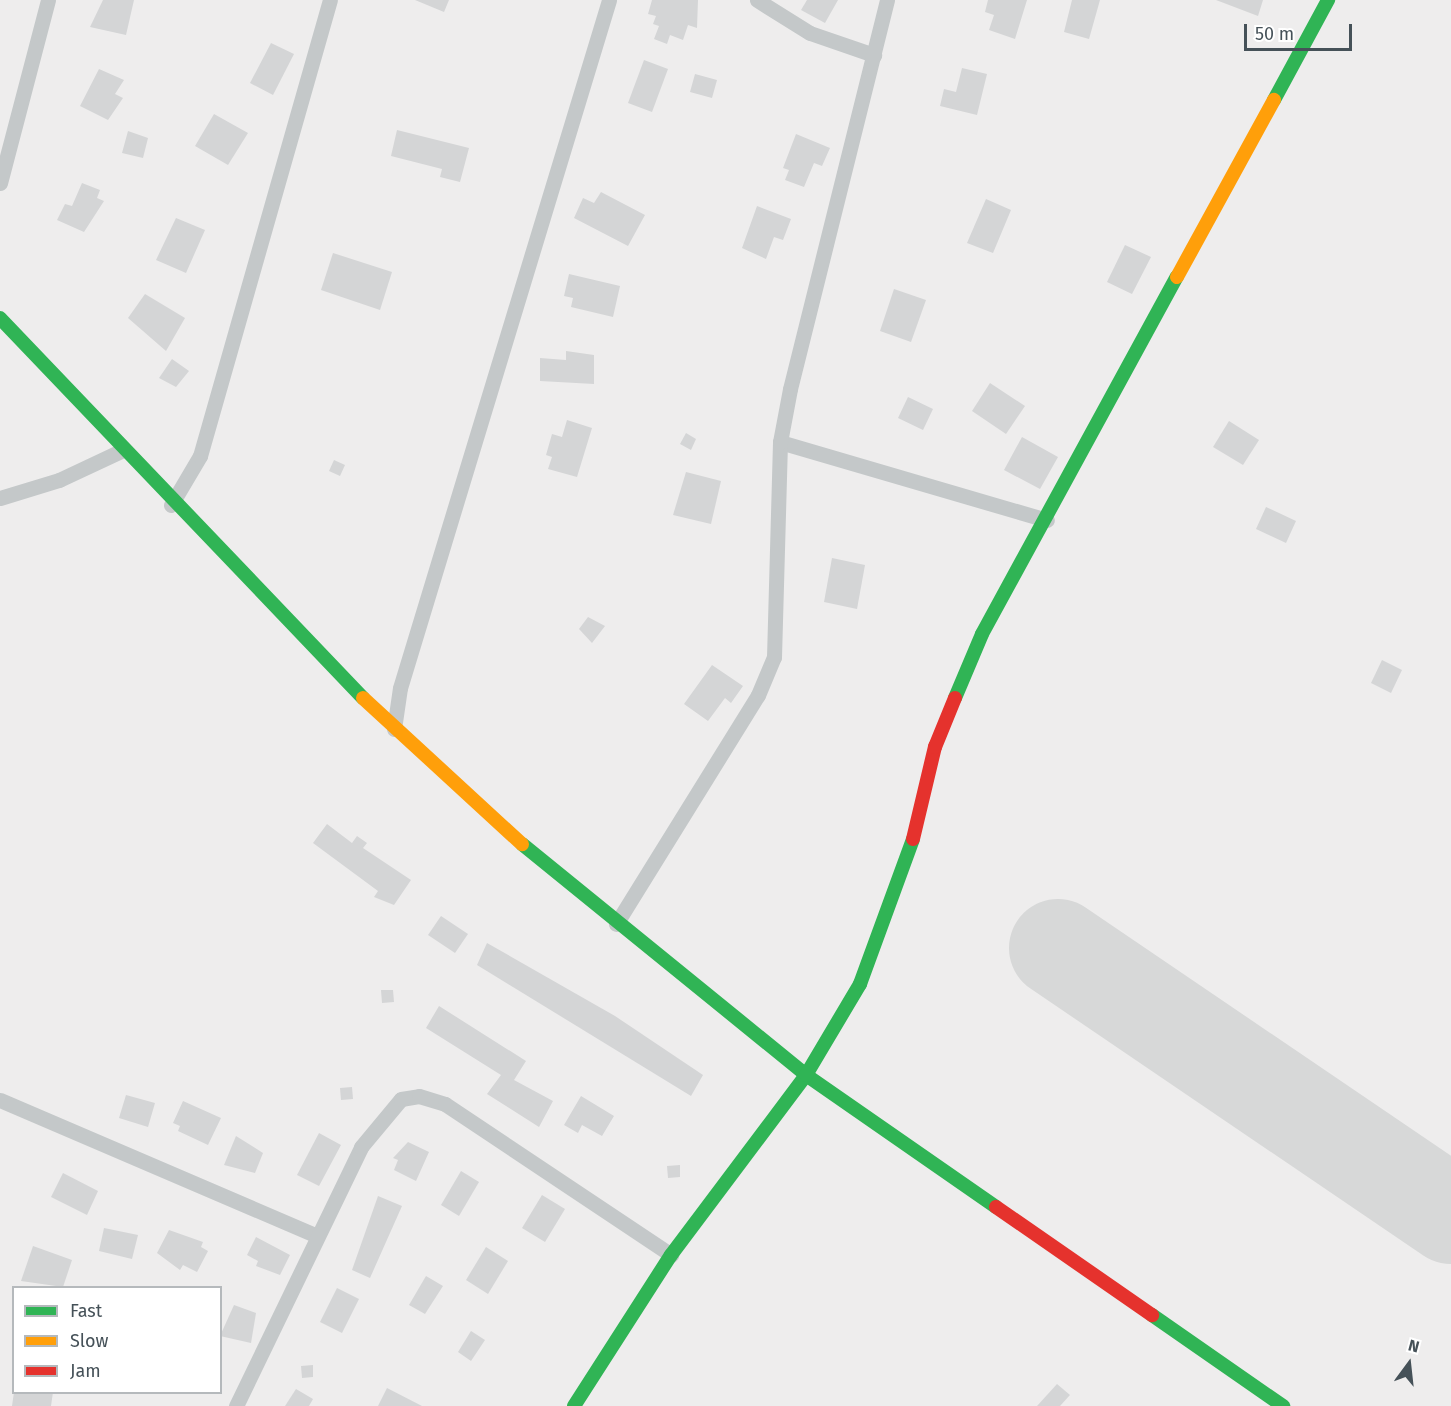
<!DOCTYPE html>
<html>
<head>
<meta charset="utf-8">
<style>
  body { margin:0 }
  #map { position:relative; width:1451px; height:1406px; overflow:hidden; background:#eeeded; font-family:"Fira Sans",sans-serif }
  div>[style] { position:absolute }
  [style*='--x'] { left:calc(var(--x)*1px); top:calc(var(--y)*1px); width:calc(var(--w)*1px); rotate:calc(var(--a)*1deg) }
  .runway>* { height:98px; margin:-49px; padding:0 49px; transform-origin:49px; border-radius:49px; background:#d7d8d8 }
  .building>* { inset:0; background:#d4d5d6 }
  .street>* { height:15px; margin:-7.5px; padding:0 7.5px; transform-origin:7.5px; border-radius:7.5px; background:#c4c8c9 }
  .fast>* { height:14px; margin:-7px; padding:0 7px; transform-origin:7px; border-radius:7px; background:#30b455 }
  .slow>* { height:14px; margin:-7px; padding:0 7px; transform-origin:7px; border-radius:7px; background:#ff9f0a }
  .jam>* { height:14px; margin:-7px; padding:0 7px; transform-origin:7px; border-radius:7px; background:#e5322d }
  span { translate:-50% -50%; white-space:nowrap; text-align:center; line-height:1.15; -webkit-text-stroke:4.5px #fff; paint-order:stroke }
  .legend { position:absolute; left:12px; top:1286px; width:210px; height:108px; box-sizing:border-box; background:#fff; border:2px solid #b5b9bc; margin:0; padding:8px 10px; list-style:none; font-size:18px; color:#455158 }
  .legend li { display:flex; align-items:center; gap:12px; height:30px }
  .legend b { width:30px; border:2px solid #b5b9bc }
  .north { position:absolute; left:1379px; top:1334px; width:60px; height:60px; -webkit-text-stroke:4px #fff; paint-order:stroke; rotate:15deg; font-size:16px; font-weight:700; line-height:24px; text-align:center; color:#455158 }
  .north::after { content:''; display:block; margin:auto; width:21px; height:27px; background:#455158; clip-path:polygon(50% 0,100% 100%,50% 72%,0 100%) }
  .scale { position:absolute; left:1244px; top:24px; width:108px; height:27px; box-sizing:border-box; border:3px solid #455158; border-top:0; padding-left:8px; font-size:18px; line-height:21px; white-space:nowrap; color:#455158; -webkit-text-stroke:4px #fff; paint-order:stroke }
</style>
</head>
<body>
<div id="map">
  <div class="runway">
    <i style="--x:1058;--y:948;--w:475;--a:34.2"></i>
  </div>
  <div class="building">
    <i style="clip-path:polygon(103px 0,134px 0,126px 35px,90px 27px)"></i>
    <i style="clip-path:polygon(415px 0,449px 0,444px 12px)"></i>
    <i style="clip-path:polygon(652px 0,698px 0,697px 28px,688px 25px,683px 40px,670px 35px,667px 44px,654px 39px,659px 26px,653px 24px,656px 16px,648px 14px)"></i>
    <i style="clip-path:polygon(807px 0,838px 0,825px 23px,801px 10px)"></i>
    <i style="clip-path:polygon(988px 0,1027px 0,1015px 39px,989px 30px,994px 15px,985px 12px)"></i>
    <i style="clip-path:polygon(1072px 0,1100px 0,1089px 39px,1064px 32px)"></i>
    <i style="clip-path:polygon(1216px 0,1263px 0,1258px 16px)"></i>
    <i style="clip-path:polygon(271px 43px,294px 54px,273px 95px,250px 83px)"></i>
    <i style="clip-path:polygon(644px 60px,668px 69px,652px 112px,628px 103px)"></i>
    <i style="clip-path:polygon(962px 68px,987px 74px,977px 115px,940px 106px,944px 89px,956px 92px)"></i>
    <i style="clip-path:polygon(99px 69px,124px 80px,115px 94px,123px 98px,108px 120px,80px 106px)"></i>
    <i style="clip-path:polygon(695px 74px,717px 80px,712px 98px,690px 92px)"></i>
    <i style="clip-path:polygon(214px 114px,248px 133px,228px 165px,195px 146px)"></i>
    <i style="clip-path:polygon(397px 130px,469px 148px,460px 182px,440px 177px,442px 169px,391px 156px)"></i>
    <i style="clip-path:polygon(128px 131px,148px 138px,143px 158px,122px 153px)"></i>
    <i style="clip-path:polygon(796px 134px,830px 148px,822px 166px,814px 163px,804px 187px,785px 180px,789px 170px,783px 168px)"></i>
    <i style="clip-path:polygon(82px 183px,100px 190px,97px 198px,104px 201px,84px 232px,57px 220px,65px 204px,72px 206px)"></i>
    <i style="clip-path:polygon(601px 192px,645px 215px,628px 246px,574px 218px,583px 198px,594px 203px)"></i>
    <i style="clip-path:polygon(986px 199px,1011px 210px,993px 253px,967px 243px)"></i>
    <i style="clip-path:polygon(757px 206px,791px 219px,783px 240px,774px 237px,766px 259px,742px 248px)"></i>
    <i style="clip-path:polygon(176px 218px,205px 230px,186px 273px,156px 260px)"></i>
    <i style="clip-path:polygon(1125px 245px,1151px 257px,1132px 294px,1107px 282px)"></i>
    <i style="clip-path:polygon(333px 253px,392px 272px,380px 310px,321px 290px)"></i>
    <i style="clip-path:polygon(569px 274px,620px 286px,613px 317px,571px 307px,573px 298px,564px 296px)"></i>
    <i style="clip-path:polygon(894px 289px,926px 300px,911px 342px,880px 331px)"></i>
    <i style="clip-path:polygon(145px 294px,185px 318px,166px 351px,128px 318px)"></i>
    <i style="clip-path:polygon(566px 351px,594px 355px,594px 384px,540px 381px,540px 358px,566px 360px)"></i>
    <i style="clip-path:polygon(172px 359px,189px 371px,176px 387px,159px 378px)"></i>
    <i style="clip-path:polygon(990px 383px,1025px 406px,1006px 434px,972px 411px)"></i>
    <i style="clip-path:polygon(908px 397px,933px 409px,923px 430px,898px 418px)"></i>
    <i style="clip-path:polygon(567px 420px,592px 428px,577px 477px,548px 469px,552px 457px,546px 455px,552px 434px,562px 437px)"></i>
    <i style="clip-path:polygon(1229px 421px,1259px 440px,1243px 465px,1213px 447px)"></i>
    <i style="clip-path:polygon(686px 433px,696px 439px,691px 450px,680px 444px)"></i>
    <i style="clip-path:polygon(1022px 437px,1058px 457px,1040px 489px,1004px 470px)"></i>
    <i style="clip-path:polygon(334px 460px,345px 465px,340px 476px,329px 471px)"></i>
    <i style="clip-path:polygon(686px 472px,721px 481px,711px 524px,673px 515px)"></i>
    <i style="clip-path:polygon(1266px 507px,1296px 521px,1286px 543px,1256px 529px)"></i>
    <i style="clip-path:polygon(832px 558px,865px 565px,857px 609px,824px 602px)"></i>
    <i style="clip-path:polygon(588px 617px,605px 626px,592px 643px,579px 629px)"></i>
    <i style="clip-path:polygon(1382px 660px,1402px 670px,1391px 693px,1371px 683px)"></i>
    <i style="clip-path:polygon(712px 665px,743px 686px,731px 703px,725px 698px,708px 721px,684px 704px)"></i>
    <i style="clip-path:polygon(327px 824px,352px 843px,357px 836px,367px 843px,363px 848px,411px 880px,394px 905px,374px 897px,378px 891px,313px 843px)"></i>
    <i style="clip-path:polygon(441px 916px,468px 934px,455px 953px,428px 935px)"></i>
    <i style="clip-path:polygon(487px 943px,615px 1016px,703px 1075px,691px 1096px,477px 965px)"></i>
    <i style="clip-path:polygon(381px 990px,393px 990px,394px 1002px,382px 1003px)"></i>
    <i style="clip-path:polygon(439px 1006px,526px 1061px,514px 1080px,553px 1101px,539px 1127px,487px 1094px,501px 1075px,426px 1028px)"></i>
    <i style="clip-path:polygon(352px 1087px,353px 1099px,341px 1100px,340px 1088px)"></i>
    <i style="clip-path:polygon(126px 1095px,155px 1103px,148px 1127px,119px 1118px)"></i>
    <i style="clip-path:polygon(581px 1096px,614px 1116px,602px 1136px,582px 1125px,578px 1133px,564px 1125px)"></i>
    <i style="clip-path:polygon(183px 1101px,221px 1118px,208px 1145px,178px 1131px,180px 1126px,173px 1123px)"></i>
    <i style="clip-path:polygon(319px 1133px,341px 1145px,319px 1186px,297px 1175px)"></i>
    <i style="clip-path:polygon(236px 1136px,263px 1153px,255px 1173px,224px 1165px)"></i>
    <i style="clip-path:polygon(408px 1142px,429px 1152px,416px 1181px,394px 1170px,398px 1160px,393px 1158px)"></i>
    <i style="clip-path:polygon(680px 1165px,680px 1177px,668px 1178px,667px 1166px)"></i>
    <i style="clip-path:polygon(461px 1171px,479px 1182px,459px 1216px,441px 1205px)"></i>
    <i style="clip-path:polygon(63px 1173px,98px 1191px,87px 1215px,51px 1197px)"></i>
    <i style="clip-path:polygon(542px 1195px,565px 1209px,545px 1242px,522px 1228px)"></i>
    <i style="clip-path:polygon(378px 1196px,402px 1206px,370px 1278px,352px 1270px)"></i>
    <i style="clip-path:polygon(104px 1228px,138px 1235px,132px 1259px,99px 1251px)"></i>
    <i style="clip-path:polygon(169px 1230px,203px 1242px,201px 1247px,208px 1251px,197px 1272px,183px 1265px,180px 1270px,157px 1253px)"></i>
    <i style="clip-path:polygon(256px 1237px,290px 1255px,280px 1275px,256px 1266px,258px 1261px,247px 1255px)"></i>
    <i style="clip-path:polygon(33px 1246px,72px 1260px,63px 1287px,21px 1281px)"></i>
    <i style="clip-path:polygon(486px 1247px,508px 1261px,488px 1294px,466px 1280px)"></i>
    <i style="clip-path:polygon(426px 1276px,443px 1286px,425px 1314px,409px 1305px)"></i>
    <i style="clip-path:polygon(337px 1288px,359px 1299px,342px 1333px,320px 1322px)"></i>
    <i style="clip-path:polygon(234px 1305px,256px 1313px,251px 1343px,220px 1336px)"></i>
    <i style="clip-path:polygon(471px 1331px,485px 1340px,471px 1361px,458px 1352px)"></i>
    <i style="clip-path:polygon(313px 1365px,313px 1377px,302px 1378px,301px 1366px)"></i>
    <i style="clip-path:polygon(1057px 1384px,1070px 1395px,1060px 1406px,1037px 1406px)"></i>
    <i style="clip-path:polygon(387px 1388px,422px 1406px,378px 1406px)"></i>
    <i style="clip-path:polygon(296px 1389px,313px 1399px,309px 1406px,285px 1406px)"></i>
    <i style="clip-path:polygon(14px 1392px,53px 1392px,51px 1406px,12px 1406px)"></i>
  </div>
  <div class="street">
    <i style="--x:757;--y:0;--w:62;--a:31.9"></i>
    <i style="--x:810;--y:33;--w:68;--a:19"></i>
    <i style="--x:0;--y:183;--w:189;--a:-75.3"></i>
    <i style="--x:780;--y:442;--w:278;--a:16.3"></i>
    <i style="--x:0;--y:498;--w:62;--a:-17"></i>
    <i style="--x:59;--y:480;--w:68;--a:-25.1"></i>
    <i style="--x:171;--y:505;--w:57;--a:-59.4"></i>
    <i style="--x:200;--y:456;--w:474;--a:-74.1"></i>
    <i style="--x:394;--y:729;--w:41;--a:-81.7"></i>
    <i style="--x:400;--y:688;--w:719;--a:-73.1"></i>
    <i style="--x:616;--y:924;--w:269;--a:-58.2"></i>
    <i style="--x:758;--y:695;--w:41;--a:-67.2"></i>
    <i style="--x:774;--y:657;--w:215;--a:-88.4"></i>
    <i style="--x:780;--y:442;--w:54;--a:-79.3"></i>
    <i style="--x:790;--y:389;--w:401;--a:-76"></i>
    <i style="--x:0;--y:1100;--w:343;--a:23.2"></i>
    <i style="--x:236;--y:1406;--w:288;--a:-64.2"></i>
    <i style="--x:361;--y:1147;--w:62;--a:-50.2"></i>
    <i style="--x:401;--y:1099;--w:18;--a:-9"></i>
    <i style="--x:419;--y:1096;--w:27;--a:17"></i>
    <i style="--x:445;--y:1104;--w:272;--a:33.7"></i>
  </div>
  <div class="fast">
    <i style="--x:1274;--y:100;--w:114;--a:-61.6"></i>
    <i style="--x:0;--y:318;--w:526;--a:46.31"></i>
    <i style="--x:955;--y:698;--w:69;--a:-67.1"></i>
    <i style="--x:982;--y:634;--w:407;--a:-61.4"></i>
    <i style="--x:522;--y:844;--w:366;--a:39.1"></i>
    <i style="--x:806;--y:1075;--w:231;--a:34.8"></i>
    <i style="--x:1152;--y:1315;--w:160;--a:34.8"></i>
    <i style="--x:574;--y:1406;--w:179;--a:-57.3"></i>
    <i style="--x:671;--y:1255;--w:225;--a:-53.1"></i>
    <i style="--x:806;--y:1075;--w:106;--a:-59.3"></i>
    <i style="--x:860;--y:984;--w:154;--a:-69.9"></i>
  </div>
  <div class="slow">
    <i style="--x:1177;--y:277;--w:202;--a:-61.3"></i>
    <i style="--x:363;--y:698;--w:216;--a:42.6"></i>
  </div>
  <div class="jam">
    <i style="--x:913;--y:839;--w:95;--a:-76.6"></i>
    <i style="--x:935;--y:747;--w:53;--a:-67.8"></i>
    <i style="--x:996;--y:1207;--w:190;--a:34.7"></i>
  </div>
  <ul class="legend">
  <li><b style="height:8px;background:#30b455"></b>Fast</li>
  <li><b style="height:8px;background:#ff9f0a"></b>Slow</li>
  <li><b style="height:8px;background:#e5322d"></b>Jam</li>
  </ul>
  <div class="north">N</div>
  <div class="scale">50 m</div>
</div>
</body>
</html>
